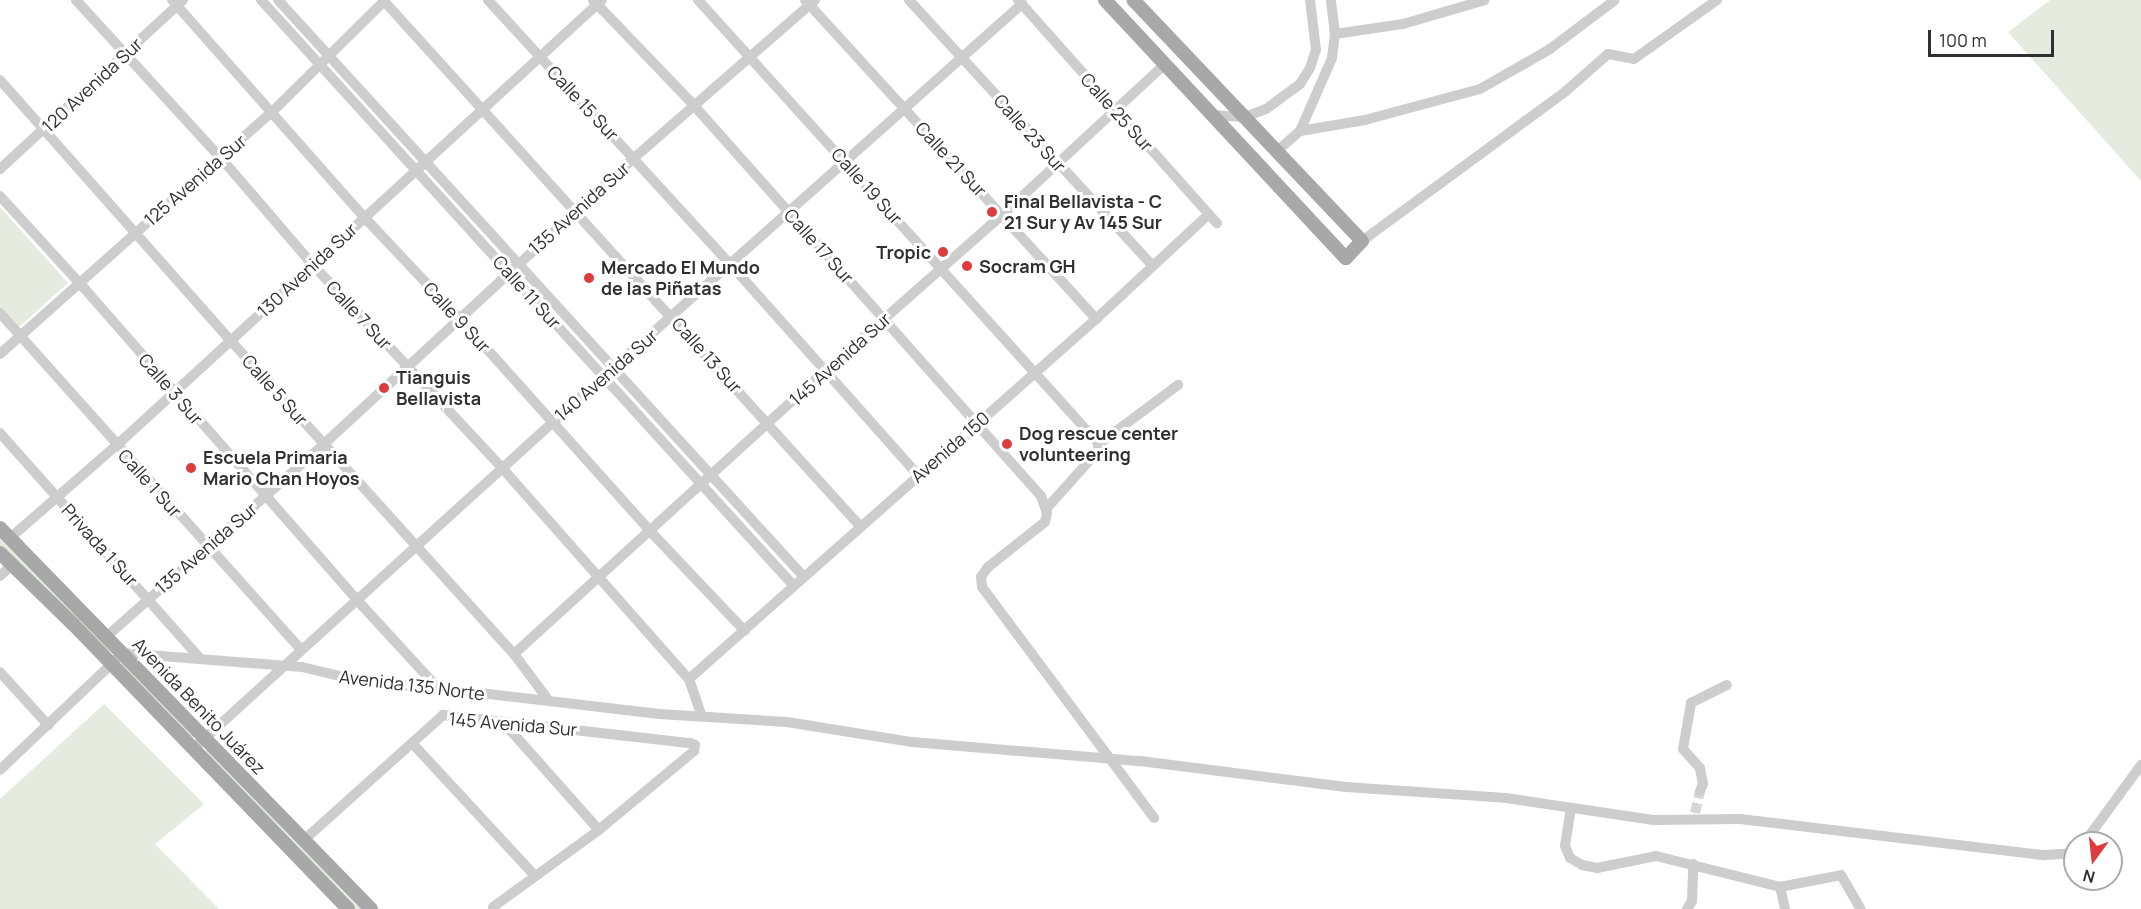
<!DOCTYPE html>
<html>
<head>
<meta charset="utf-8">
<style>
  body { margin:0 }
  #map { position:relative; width:2141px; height:909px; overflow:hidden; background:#fff; font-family:Manrope,sans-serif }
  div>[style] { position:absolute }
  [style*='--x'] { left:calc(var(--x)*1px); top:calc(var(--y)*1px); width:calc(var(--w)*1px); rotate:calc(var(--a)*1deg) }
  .green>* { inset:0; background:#e5ecdf }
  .minor-tunnel>* { height:10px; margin-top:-5px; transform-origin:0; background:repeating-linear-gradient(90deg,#d6d6d6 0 10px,transparent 0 15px) }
  .minor>* { height:10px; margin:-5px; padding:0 5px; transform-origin:5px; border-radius:5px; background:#cdcdcd }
  .major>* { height:14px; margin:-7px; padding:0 7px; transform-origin:7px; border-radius:7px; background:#a8a8a8 }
  .dots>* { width:16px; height:16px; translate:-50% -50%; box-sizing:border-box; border:3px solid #fff; border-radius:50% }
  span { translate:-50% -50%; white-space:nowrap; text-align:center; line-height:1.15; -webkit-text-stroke:6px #fff; paint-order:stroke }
  .street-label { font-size:18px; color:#303030 }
  .poi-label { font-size:18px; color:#303030; font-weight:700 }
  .left { translate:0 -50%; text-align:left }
  .right { translate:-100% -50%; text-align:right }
  .north { position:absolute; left:2063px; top:831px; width:60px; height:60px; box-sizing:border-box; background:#fff; border:2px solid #acacac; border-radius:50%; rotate:195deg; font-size:16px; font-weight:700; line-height:24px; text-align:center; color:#303030 }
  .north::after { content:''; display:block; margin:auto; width:21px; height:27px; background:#de3b3e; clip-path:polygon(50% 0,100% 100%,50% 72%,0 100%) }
  .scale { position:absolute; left:1928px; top:30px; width:126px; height:27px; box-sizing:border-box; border:3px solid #303030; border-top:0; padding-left:8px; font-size:18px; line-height:21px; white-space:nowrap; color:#303030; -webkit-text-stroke:4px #fff; paint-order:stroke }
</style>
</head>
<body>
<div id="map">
  <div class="green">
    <i style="clip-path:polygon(2050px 0,2141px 0,2141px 181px,2008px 32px)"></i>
    <i style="clip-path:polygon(0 207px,68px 283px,18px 328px,0 308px)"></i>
    <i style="clip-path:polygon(0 534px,111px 652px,108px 654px,0 546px)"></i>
    <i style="clip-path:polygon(123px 662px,195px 736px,193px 738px,190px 739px,120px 665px)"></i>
    <i style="clip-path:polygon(104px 704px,204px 804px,155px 844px,219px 909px,0 909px,0 799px)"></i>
    <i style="clip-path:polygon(207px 748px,364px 909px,355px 909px,205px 752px)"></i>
  </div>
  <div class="minor-tunnel">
    <i style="--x:1695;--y:813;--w:23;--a:-77"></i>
  </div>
  <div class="minor">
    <i style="--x:76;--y:0;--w:213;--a:47.5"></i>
    <i style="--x:220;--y:157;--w:143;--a:49.3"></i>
    <i style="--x:313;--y:265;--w:279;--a:47"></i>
    <i style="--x:503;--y:469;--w:281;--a:48.5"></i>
    <i style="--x:689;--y:679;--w:39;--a:71"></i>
    <i style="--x:172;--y:0;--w:290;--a:48.5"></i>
    <i style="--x:364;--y:217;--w:140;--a:46.7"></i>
    <i style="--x:460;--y:319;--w:283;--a:48.1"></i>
    <i style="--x:649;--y:530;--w:139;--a:46.5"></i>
    <i style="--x:261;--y:0;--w:791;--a:47.72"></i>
    <i style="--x:278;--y:0;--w:779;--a:47.65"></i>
    <i style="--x:383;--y:0;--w:710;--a:47.8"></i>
    <i style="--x:488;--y:0;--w:360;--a:47.5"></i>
    <i style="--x:731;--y:265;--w:281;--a:48.3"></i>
    <i style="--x:593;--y:0;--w:140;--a:46.2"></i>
    <i style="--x:690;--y:101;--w:528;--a:48.38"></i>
    <i style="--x:1041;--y:496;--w:18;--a:71"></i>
    <i style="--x:1047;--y:513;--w:9;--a:103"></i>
    <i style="--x:1045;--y:522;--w:73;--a:141.7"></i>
    <i style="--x:988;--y:567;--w:12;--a:125"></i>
    <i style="--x:981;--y:577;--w:10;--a:84"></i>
    <i style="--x:982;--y:587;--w:288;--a:53.3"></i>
    <i style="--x:698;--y:0;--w:598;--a:47.91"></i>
    <i style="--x:805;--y:0;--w:432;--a:47.6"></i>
    <i style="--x:909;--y:0;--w:360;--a:47.5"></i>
    <i style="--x:1018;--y:0;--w:299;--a:48.3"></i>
    <i style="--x:1335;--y:34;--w:69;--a:-8.4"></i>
    <i style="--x:1403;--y:24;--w:85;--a:-16.3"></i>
    <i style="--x:0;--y:80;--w:349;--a:48.5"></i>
    <i style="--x:231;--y:341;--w:422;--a:47.9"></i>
    <i style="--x:514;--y:654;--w:59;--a:53.3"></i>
    <i style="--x:1214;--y:115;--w:31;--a:4"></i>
    <i style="--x:1245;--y:117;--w:22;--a:-21"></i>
    <i style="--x:1266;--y:109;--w:42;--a:-36.3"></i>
    <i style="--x:1300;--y:84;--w:19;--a:-58"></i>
    <i style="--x:1310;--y:68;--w:19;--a:-72"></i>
    <i style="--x:1316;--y:50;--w:50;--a:-96.8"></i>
    <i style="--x:1300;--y:131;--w:66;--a:-9.6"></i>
    <i style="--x:1365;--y:120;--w:119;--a:-15.1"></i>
    <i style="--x:1480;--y:89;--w:81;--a:-29.7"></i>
    <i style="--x:1550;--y:49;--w:81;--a:-37"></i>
    <i style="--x:1277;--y:151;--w:30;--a:-41"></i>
    <i style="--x:1300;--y:131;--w:80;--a:-66.3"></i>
    <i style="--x:1332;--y:58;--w:24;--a:-83"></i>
    <i style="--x:1335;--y:34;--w:34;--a:-97"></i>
    <i style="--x:0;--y:169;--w:249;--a:-42.7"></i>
    <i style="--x:0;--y:196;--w:125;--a:47.6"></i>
    <i style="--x:84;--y:288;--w:415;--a:48.8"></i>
    <i style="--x:357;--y:600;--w:120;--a:47.4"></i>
    <i style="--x:1362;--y:241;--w:253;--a:-36.3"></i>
    <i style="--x:1566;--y:91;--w:56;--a:-41.4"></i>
    <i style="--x:1608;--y:54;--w:26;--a:11"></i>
    <i style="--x:1634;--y:59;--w:102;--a:-35.4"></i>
    <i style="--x:0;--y:313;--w:452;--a:48.2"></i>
    <i style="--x:0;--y:354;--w:365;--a:-41.7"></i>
    <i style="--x:273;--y:111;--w:158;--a:-44.7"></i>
    <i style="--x:0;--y:433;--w:301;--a:48.4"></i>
    <i style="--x:1046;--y:509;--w:76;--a:-48.2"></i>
    <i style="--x:1097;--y:452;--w:8;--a:-76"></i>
    <i style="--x:1099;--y:444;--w:99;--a:-36.8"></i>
    <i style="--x:10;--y:538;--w:142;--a:-41"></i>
    <i style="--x:117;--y:445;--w:658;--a:-42.54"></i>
    <i style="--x:0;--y:576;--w:16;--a:-43"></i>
    <i style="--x:106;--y:637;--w:291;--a:-41.5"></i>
    <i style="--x:324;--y:444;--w:422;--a:-42.7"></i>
    <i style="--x:634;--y:158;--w:240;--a:-41.1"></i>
    <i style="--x:514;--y:654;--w:420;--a:-42.3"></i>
    <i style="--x:825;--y:371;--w:236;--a:-41.4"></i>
    <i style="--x:1002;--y:215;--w:222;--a:-42.8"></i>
    <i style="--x:0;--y:672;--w:72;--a:47.8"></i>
    <i style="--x:689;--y:679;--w:543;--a:-41.49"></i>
    <i style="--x:1096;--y:319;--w:154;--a:-42.9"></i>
    <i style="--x:503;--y:722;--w:144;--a:48.4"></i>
    <i style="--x:412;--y:743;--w:181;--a:47.2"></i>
    <i style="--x:193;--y:749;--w:543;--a:-42.24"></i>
    <i style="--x:595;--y:384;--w:572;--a:-41.67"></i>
    <i style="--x:0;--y:770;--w:170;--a:-43.6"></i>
    <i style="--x:123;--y:653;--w:180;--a:4.5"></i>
    <i style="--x:302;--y:667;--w:65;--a:13.4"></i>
    <i style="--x:365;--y:682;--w:73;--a:4.7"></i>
    <i style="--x:438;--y:688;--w:223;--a:6.7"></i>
    <i style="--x:659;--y:714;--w:128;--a:3.6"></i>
    <i style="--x:787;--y:722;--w:127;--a:9.1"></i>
    <i style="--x:912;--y:742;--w:229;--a:4.8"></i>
    <i style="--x:1140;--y:761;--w:208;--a:7.2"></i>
    <i style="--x:1346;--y:787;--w:160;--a:3.9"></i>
    <i style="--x:1506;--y:798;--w:149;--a:8.5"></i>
    <i style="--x:1653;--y:820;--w:87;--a:-0.7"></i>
    <i style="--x:1740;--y:819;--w:306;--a:6.8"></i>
    <i style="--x:2044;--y:855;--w:22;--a:-3"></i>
    <i style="--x:2066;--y:854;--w:10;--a:-24"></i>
    <i style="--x:1700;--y:791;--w:8;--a:-67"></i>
    <i style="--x:1703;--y:784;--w:16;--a:-101"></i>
    <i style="--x:1700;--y:768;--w:25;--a:-132"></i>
    <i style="--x:1683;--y:749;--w:47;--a:-80.1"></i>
    <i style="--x:1691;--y:703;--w:40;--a:-26.6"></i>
    <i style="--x:1571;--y:808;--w:38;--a:99"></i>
    <i style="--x:1565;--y:846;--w:13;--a:67"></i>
    <i style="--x:1570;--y:858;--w:14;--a:30"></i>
    <i style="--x:1582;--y:865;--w:15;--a:11"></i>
    <i style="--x:1597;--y:868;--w:60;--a:-11.5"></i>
    <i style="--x:1656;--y:856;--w:128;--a:14"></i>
    <i style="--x:1780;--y:887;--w:62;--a:-11.1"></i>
    <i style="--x:1841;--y:875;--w:39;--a:60"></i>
    <i style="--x:305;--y:839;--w:186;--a:-41.9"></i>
    <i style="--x:443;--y:715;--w:249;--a:6.5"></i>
    <i style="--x:690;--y:743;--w:5;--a:22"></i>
    <i style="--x:695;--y:745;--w:6;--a:99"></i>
    <i style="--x:694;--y:751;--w:124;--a:140.3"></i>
    <i style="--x:599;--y:830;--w:131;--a:144"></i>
    <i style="--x:2084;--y:843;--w:97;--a:-53.8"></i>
    <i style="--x:1780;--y:887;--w:23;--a:77"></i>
    <i style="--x:1687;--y:909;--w:9;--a:-58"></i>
    <i style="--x:1692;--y:901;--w:37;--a:-88"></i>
  </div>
  <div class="major">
    <i style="--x:1105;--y:0;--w:353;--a:47"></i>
    <i style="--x:1346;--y:258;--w:23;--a:-47"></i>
    <i style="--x:1362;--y:241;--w:332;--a:-133.5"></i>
    <i style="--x:0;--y:528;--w:532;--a:45.76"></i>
    <i style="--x:0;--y:553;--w:102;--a:44.2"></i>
    <i style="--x:73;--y:624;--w:396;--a:46"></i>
  </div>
  <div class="dots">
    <i style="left:992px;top:212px;background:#de3b3e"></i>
    <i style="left:943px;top:252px;background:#de3b3e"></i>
    <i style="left:967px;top:266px;background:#de3b3e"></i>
    <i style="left:589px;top:278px;background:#de3b3e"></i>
    <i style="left:384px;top:388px;background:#de3b3e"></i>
    <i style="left:1007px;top:444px;background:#de3b3e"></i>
    <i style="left:191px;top:468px;background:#de3b3e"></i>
  </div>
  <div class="street-label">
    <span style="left:92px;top:85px;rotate:-43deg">120 Avenida Sur</span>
    <span style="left:583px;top:103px;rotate:47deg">Calle 15 Sur</span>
    <span style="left:1117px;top:112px;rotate:48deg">Calle 25 Sur</span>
    <span style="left:1030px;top:133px;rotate:48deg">Calle 23 Sur</span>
    <span style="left:951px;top:159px;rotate:47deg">Calle 21 Sur</span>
    <span style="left:195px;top:180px;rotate:-41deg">125 Avenida Sur</span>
    <span style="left:867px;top:186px;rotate:48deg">Calle 19 Sur</span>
    <span style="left:579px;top:208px;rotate:-42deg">135 Avenida Sur</span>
    <span style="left:819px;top:246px;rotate:48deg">Calle 17 Sur</span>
    <span style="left:307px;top:270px;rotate:-43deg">130 Avenida Sur</span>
    <span style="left:527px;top:292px;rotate:48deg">Calle 11 Sur</span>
    <span style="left:359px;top:315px;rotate:47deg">Calle 7 Sur</span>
    <span style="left:457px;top:317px;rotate:47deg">Calle 9 Sur</span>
    <span style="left:707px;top:355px;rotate:48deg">Calle 13 Sur</span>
    <span style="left:840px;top:359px;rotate:-42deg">145 Avenida Sur</span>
    <span style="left:606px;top:375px;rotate:-41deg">140 Avenida Sur</span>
    <span style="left:171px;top:389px;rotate:49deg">Calle 3 Sur</span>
    <span style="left:275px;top:390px;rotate:48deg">Calle 5 Sur</span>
    <span style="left:950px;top:447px;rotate:-41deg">Avenida 150</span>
    <span style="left:150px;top:483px;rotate:48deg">Calle 1 Sur</span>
    <span style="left:100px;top:545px;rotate:48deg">Privada 1 Sur</span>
    <span style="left:206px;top:548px;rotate:-41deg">135 Avenida Sur</span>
    <span style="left:412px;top:685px;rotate:7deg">Avenida 135 Norte</span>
    <span style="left:199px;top:706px;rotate:46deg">Avenida Benito Juárez</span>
    <span style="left:513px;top:724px;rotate:5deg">145 Avenida Sur</span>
  </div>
  <div class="poi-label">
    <span class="left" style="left:1004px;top:212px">Final Bellavista - C<br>21 Sur y Av 145 Sur</span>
    <span class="right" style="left:931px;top:252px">Tropic</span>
    <span class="left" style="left:979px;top:266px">Socram GH</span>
    <span class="left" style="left:601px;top:278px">Mercado El Mundo<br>de las Piñatas</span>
    <span class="left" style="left:396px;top:388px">Tianguis<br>Bellavista</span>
    <span class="left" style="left:1019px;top:444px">Dog rescue center<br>volunteering</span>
    <span class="left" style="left:203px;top:468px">Escuela Primaria<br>Mario Chan Hoyos</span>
  </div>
  <div class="north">N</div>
  <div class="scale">100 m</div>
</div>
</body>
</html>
